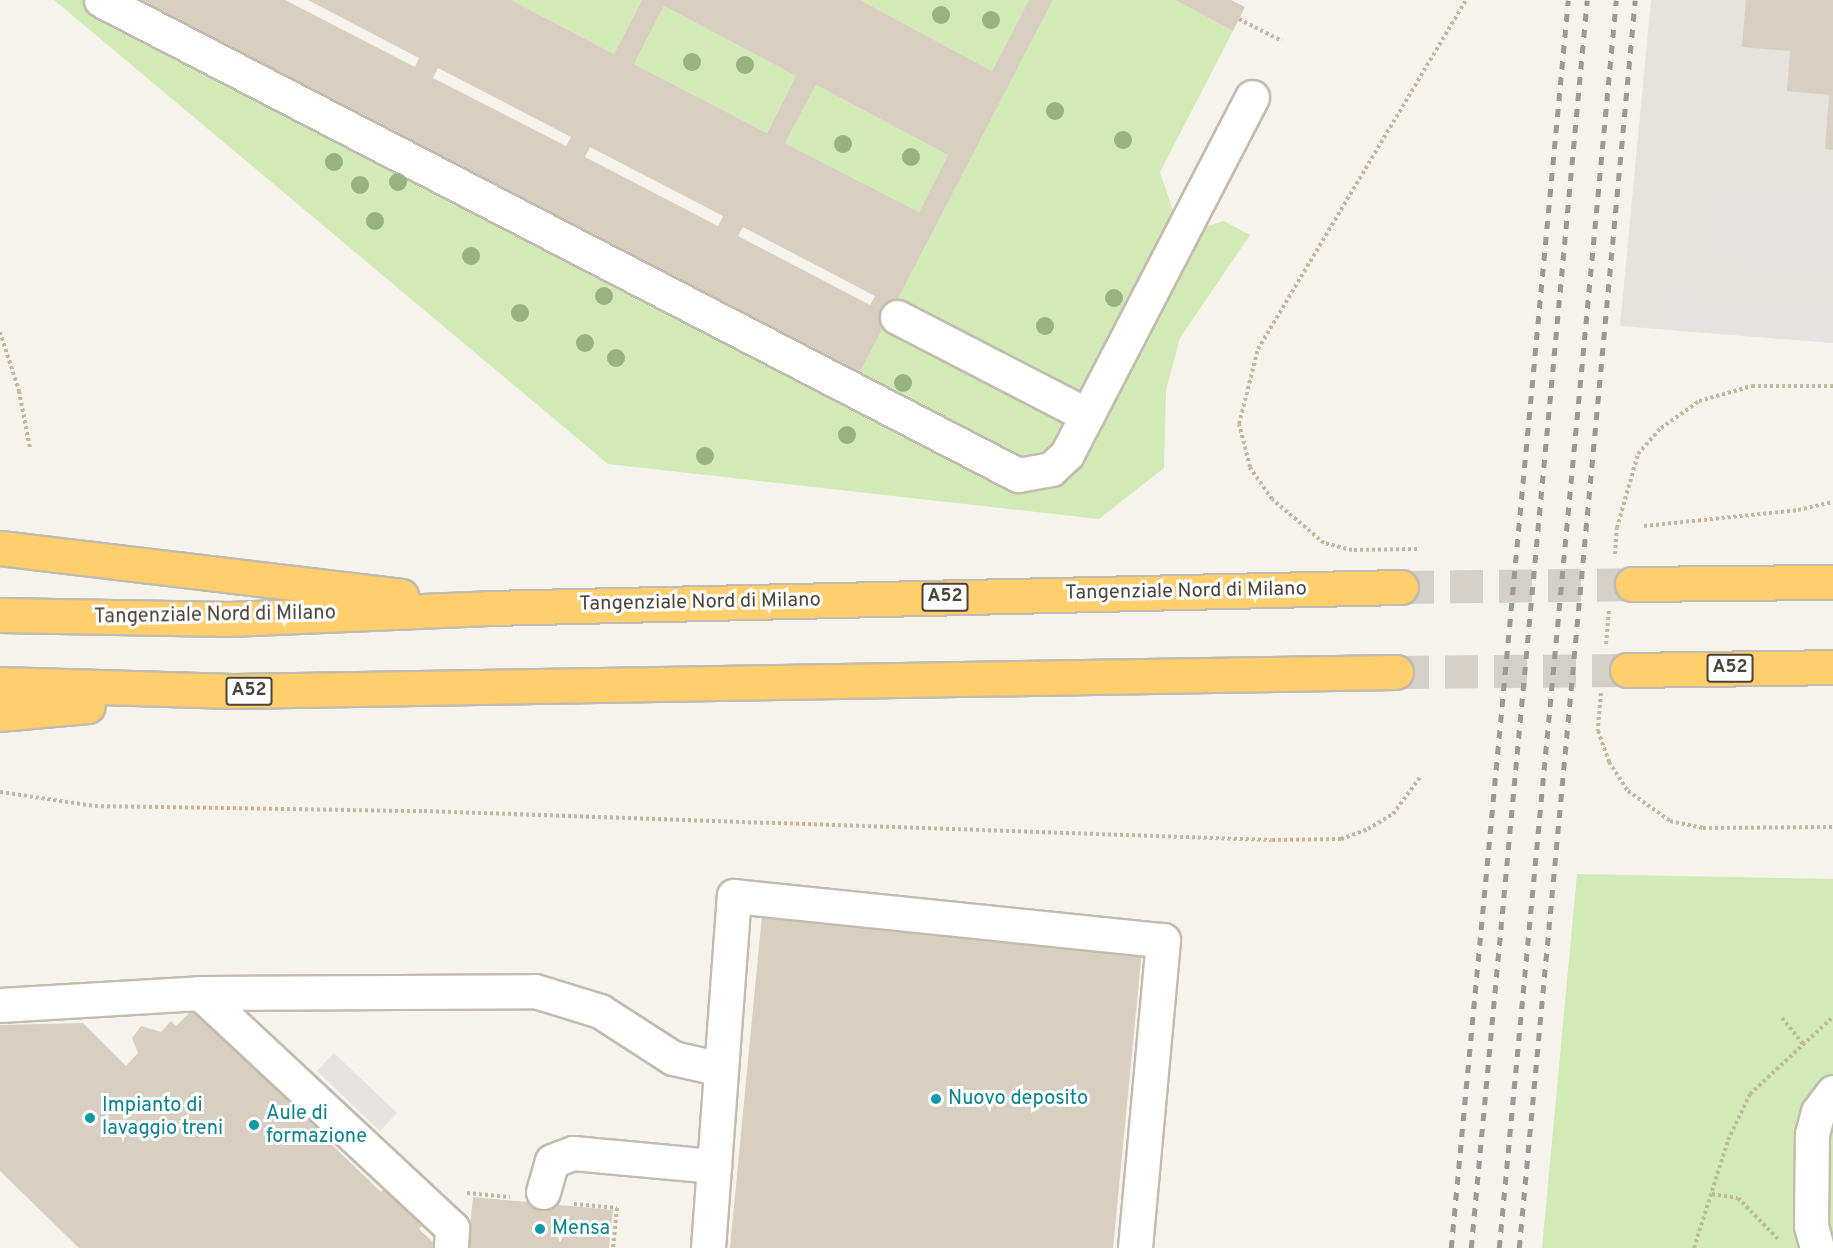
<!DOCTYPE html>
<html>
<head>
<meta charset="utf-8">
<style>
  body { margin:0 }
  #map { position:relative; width:1833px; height:1248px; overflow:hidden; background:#f6f3ec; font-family:Overpass,sans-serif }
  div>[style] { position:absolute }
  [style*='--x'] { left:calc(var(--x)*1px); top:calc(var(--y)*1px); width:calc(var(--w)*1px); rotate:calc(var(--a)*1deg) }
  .industrial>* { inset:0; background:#e6e2dd }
  .green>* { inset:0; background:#d2eab5 }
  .parking>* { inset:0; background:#e5e3e0 }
  .building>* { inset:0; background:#d8cfc1 }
  .highway-tunnel>* { height:33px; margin-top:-16.5px; transform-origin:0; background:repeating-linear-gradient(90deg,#d4d0c8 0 33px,transparent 0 49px) }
  .path>* { height:4px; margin-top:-2px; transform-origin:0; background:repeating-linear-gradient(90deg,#c4b79f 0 3px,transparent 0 6px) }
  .roads { filter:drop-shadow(2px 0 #c2bbae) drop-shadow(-2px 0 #c2bbae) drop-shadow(0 2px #c2bbae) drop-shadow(0 -2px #c2bbae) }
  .minor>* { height:33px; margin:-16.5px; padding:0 16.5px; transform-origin:16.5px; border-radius:16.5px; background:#fff }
  .highway>* { height:33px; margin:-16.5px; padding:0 16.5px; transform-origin:16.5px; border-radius:16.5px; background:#ffcf6e }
  .rail>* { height:4.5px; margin-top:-2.25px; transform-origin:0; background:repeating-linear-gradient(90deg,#9a9a9a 0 8px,transparent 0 16px) }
  .trees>* { width:18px; height:18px; margin:-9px; border-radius:50%; background:#97b381 }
  .dots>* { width:16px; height:16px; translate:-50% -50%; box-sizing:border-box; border:3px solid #fff; border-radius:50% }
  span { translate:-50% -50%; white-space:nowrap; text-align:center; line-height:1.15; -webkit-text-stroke:6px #fff; paint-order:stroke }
  .shield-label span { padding:2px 4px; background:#fff; border:2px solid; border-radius:4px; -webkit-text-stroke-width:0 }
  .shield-label { font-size:18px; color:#4b4439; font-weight:700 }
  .street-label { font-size:20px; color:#4b4439 }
  .culture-label { font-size:20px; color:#0d838f }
  .left { translate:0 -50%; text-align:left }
</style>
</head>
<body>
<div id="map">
  <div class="industrial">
    <i style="clip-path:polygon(1651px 0,1833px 0,1833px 343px,1620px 326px)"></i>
  </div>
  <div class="green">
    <i style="clip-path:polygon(54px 0,136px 0,858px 376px,1053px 0,1175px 0,1233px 31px,1160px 172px,1175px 217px,1198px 229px,1224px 221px,1250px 235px,1180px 338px,1166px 390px,1164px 468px,1099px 519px,608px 464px)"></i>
    <i style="clip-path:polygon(511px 0,642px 0,614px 54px)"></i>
    <i style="clip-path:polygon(860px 0,1029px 0,992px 71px)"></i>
    <i style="clip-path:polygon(664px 6px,796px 76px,767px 133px,634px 64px)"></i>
    <i style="clip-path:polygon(816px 85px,948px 155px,919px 212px,785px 143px)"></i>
    <i style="clip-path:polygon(1577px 874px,1833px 879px,1833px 1075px,1802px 1104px,1799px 1248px,1542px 1248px)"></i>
    <i style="clip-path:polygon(1833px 1113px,1833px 1248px,1827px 1248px,1826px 1138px)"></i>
  </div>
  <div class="parking">
    <i style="clip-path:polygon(1722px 188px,1833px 198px,1833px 269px,1715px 258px)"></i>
    <i style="clip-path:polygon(1673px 298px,1833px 311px,1833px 343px,1671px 330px)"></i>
    <i style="clip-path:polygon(334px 1053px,397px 1113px,380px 1131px,317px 1071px)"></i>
  </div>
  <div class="building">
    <i style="clip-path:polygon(evenodd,136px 0,285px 0,415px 67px,419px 58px,308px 0,511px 0,614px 54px,642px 0,860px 0,992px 71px,1029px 0,1053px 0,858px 376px,136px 0,664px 6px,796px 76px,767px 133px,634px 64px,664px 6px,136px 0,438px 68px,571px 137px,566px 146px,433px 78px,438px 68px,136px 0,816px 85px,948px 155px,919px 212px,785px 143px,816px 85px,136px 0,590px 147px,723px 216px,718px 226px,585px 157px,590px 147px,136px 0,743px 227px,875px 296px,870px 305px,738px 236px,743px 227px)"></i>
    <i style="clip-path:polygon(1175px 0,1231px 0,1245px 7px,1233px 31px)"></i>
    <i style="clip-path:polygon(1746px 0,1833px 0,1833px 150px,1825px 149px,1829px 95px,1787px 91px,1790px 51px,1742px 47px)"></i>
    <i style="clip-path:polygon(762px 915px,1142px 950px,1113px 1248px,730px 1248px)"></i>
    <i style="clip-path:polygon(195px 1007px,309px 1121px,317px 1123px,328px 1141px,381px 1192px,393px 1180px,430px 1218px,419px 1229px,439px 1248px,79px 1248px,0 1171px,0 1025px,83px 1023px,126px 1066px,138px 1053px,132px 1038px,141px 1026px,161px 1032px,171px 1021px,176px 1026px)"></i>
    <i style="clip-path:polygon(473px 1197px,613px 1210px,609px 1248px,468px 1248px)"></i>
  </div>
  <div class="highway-tunnel">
    <i style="--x:1401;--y:587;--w:231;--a:-0.7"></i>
    <i style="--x:1396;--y:672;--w:231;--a:-0.5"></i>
  </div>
  <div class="path">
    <i style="--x:1239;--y:19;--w:48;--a:27.1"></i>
    <i style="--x:0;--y:332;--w:62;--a:72.1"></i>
    <i style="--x:19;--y:391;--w:58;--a:79.1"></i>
    <i style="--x:1644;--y:526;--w:155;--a:-5.9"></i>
    <i style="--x:1798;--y:510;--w:36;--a:-13"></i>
    <i style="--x:1417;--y:549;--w:65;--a:179.1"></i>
    <i style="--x:1352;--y:550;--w:29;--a:-166"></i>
    <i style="--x:1324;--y:543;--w:68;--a:-139.8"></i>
    <i style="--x:1272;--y:499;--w:39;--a:-125"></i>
    <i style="--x:1250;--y:467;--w:44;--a:-104.3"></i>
    <i style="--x:1239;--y:424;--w:77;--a:-75.8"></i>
    <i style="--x:1258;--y:349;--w:406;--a:-59.2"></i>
    <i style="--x:1615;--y:554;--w:26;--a:-86"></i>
    <i style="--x:1617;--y:528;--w:77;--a:-74.2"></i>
    <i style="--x:1638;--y:454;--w:35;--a:-49"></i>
    <i style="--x:1661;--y:428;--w:47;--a:-35.4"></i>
    <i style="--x:1699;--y:401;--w:55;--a:-15.8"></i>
    <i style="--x:1752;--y:386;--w:81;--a:0"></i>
    <i style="--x:1606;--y:644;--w:35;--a:-85"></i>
    <i style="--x:1601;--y:693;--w:38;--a:95"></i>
    <i style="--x:1598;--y:731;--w:33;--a:70"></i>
    <i style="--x:1609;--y:762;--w:35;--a:57"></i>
    <i style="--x:1628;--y:791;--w:52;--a:35.5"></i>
    <i style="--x:1670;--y:821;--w:34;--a:12"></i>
    <i style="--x:1703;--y:828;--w:130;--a:-0.4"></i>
    <i style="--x:0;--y:792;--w:96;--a:8.4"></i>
    <i style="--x:95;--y:806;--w:329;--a:0.9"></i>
    <i style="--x:424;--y:811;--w:848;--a:1.96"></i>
    <i style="--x:1272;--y:840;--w:69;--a:-0.8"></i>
    <i style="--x:1341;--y:839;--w:29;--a:-20"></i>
    <i style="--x:1368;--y:829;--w:29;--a:-31"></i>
    <i style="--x:1393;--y:814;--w:47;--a:-53.6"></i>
    <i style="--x:1782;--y:1018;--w:33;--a:51"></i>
    <i style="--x:467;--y:1193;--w:43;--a:5.3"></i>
    <i style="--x:1712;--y:1194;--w:26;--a:9"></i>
    <i style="--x:1738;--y:1198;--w:57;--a:45.7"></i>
    <i style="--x:574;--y:1204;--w:43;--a:5.3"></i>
    <i style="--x:617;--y:1208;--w:40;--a:95.7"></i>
    <i style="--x:1694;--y:1248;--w:113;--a:-72.5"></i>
    <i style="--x:1728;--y:1140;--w:51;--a:-64.4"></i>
    <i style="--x:1750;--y:1094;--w:113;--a:-42.9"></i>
  </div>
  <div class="roads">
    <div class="minor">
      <i style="--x:101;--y:0;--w:1033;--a:27.38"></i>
      <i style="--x:1018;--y:475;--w:34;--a:-10"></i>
      <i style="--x:1051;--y:469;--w:22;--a:-43"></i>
      <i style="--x:1067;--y:454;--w:402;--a:-62.6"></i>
      <i style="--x:897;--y:317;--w:214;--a:27.3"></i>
      <i style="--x:200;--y:993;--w:335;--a:-0.3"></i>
      <i style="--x:535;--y:991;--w:68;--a:17.1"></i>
      <i style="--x:600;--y:1011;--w:87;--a:32.8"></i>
      <i style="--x:673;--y:1058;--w:49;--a:12.9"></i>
      <i style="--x:0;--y:1005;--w:200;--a:-3.4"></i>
      <i style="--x:200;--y:993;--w:345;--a:43"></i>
      <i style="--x:452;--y:1228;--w:20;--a:93"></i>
      <i style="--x:543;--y:1192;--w:32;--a:-74"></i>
      <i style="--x:552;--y:1161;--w:22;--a:-21"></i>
      <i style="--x:573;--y:1153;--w:142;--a:5.3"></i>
      <i style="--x:708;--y:1248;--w:353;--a:-85.8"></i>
      <i style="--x:734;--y:896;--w:431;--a:5.9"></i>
      <i style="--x:1163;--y:940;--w:309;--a:95.2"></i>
      <i style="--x:1817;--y:1248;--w:23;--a:-105"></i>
      <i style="--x:1811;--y:1226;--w:92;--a:-89.4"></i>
      <i style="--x:1812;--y:1134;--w:23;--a:-75"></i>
      <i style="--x:1818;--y:1112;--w:25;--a:-53"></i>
    </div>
    <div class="highway">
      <i style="--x:0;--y:548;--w:404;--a:6.8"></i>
      <i style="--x:1632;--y:584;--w:201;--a:-0.6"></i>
      <i style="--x:0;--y:615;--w:229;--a:1"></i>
      <i style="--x:229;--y:619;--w:260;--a:-2.4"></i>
      <i style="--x:489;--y:608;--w:912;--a:-1.32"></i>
      <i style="--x:1627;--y:670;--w:206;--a:-0.8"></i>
      <i style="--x:0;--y:684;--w:233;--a:1.7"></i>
      <i style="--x:233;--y:691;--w:1163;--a:-0.94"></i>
      <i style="--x:0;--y:714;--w:88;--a:-5.2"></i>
    </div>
  </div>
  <div class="rail">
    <i style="--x:1451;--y:1248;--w:1253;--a:-84.64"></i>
    <i style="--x:1471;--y:1248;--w:1253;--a:-84.69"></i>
    <i style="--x:1499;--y:1248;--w:1253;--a:-84.64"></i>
    <i style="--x:1519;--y:1248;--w:1253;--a:-84.69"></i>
  </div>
  <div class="trees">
    <i style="left:941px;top:15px"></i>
    <i style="left:991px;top:20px"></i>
    <i style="left:692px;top:62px"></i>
    <i style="left:745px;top:65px"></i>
    <i style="left:1055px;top:111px"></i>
    <i style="left:1123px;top:140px"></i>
    <i style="left:843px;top:144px"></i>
    <i style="left:911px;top:157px"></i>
    <i style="left:334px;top:162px"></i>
    <i style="left:398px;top:182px"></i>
    <i style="left:360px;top:185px"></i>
    <i style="left:375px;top:221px"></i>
    <i style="left:471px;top:256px"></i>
    <i style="left:604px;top:296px"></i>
    <i style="left:1114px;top:298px"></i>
    <i style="left:520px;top:313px"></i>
    <i style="left:1045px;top:326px"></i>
    <i style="left:585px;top:343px"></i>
    <i style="left:616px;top:358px"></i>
    <i style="left:903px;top:383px"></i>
    <i style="left:847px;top:435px"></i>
    <i style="left:705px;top:456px"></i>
  </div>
  <div class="dots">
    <i style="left:936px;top:1099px;background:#0f9aa8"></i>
    <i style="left:90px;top:1118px;background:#0f9aa8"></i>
    <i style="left:254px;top:1125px;background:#0f9aa8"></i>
    <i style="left:540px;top:1229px;background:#0f9aa8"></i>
  </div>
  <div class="shield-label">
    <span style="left:945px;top:597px">A52</span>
    <span style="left:1730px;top:668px">A52</span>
    <span style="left:249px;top:691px">A52</span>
  </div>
  <div class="street-label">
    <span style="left:1186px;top:592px;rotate:-1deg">Tangenziale Nord di Milano</span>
    <span style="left:700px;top:603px;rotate:-1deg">Tangenziale Nord di Milano</span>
    <span style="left:215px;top:616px;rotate:-1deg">Tangenziale Nord di Milano</span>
  </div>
  <div class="culture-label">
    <span class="left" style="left:948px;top:1099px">Nuovo deposito</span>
    <span class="left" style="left:102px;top:1118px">Impianto di<br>lavaggio treni</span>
    <span class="left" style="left:266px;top:1126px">Aule di<br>formazione</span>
    <span class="left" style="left:552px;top:1229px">Mensa</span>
  </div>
</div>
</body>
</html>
